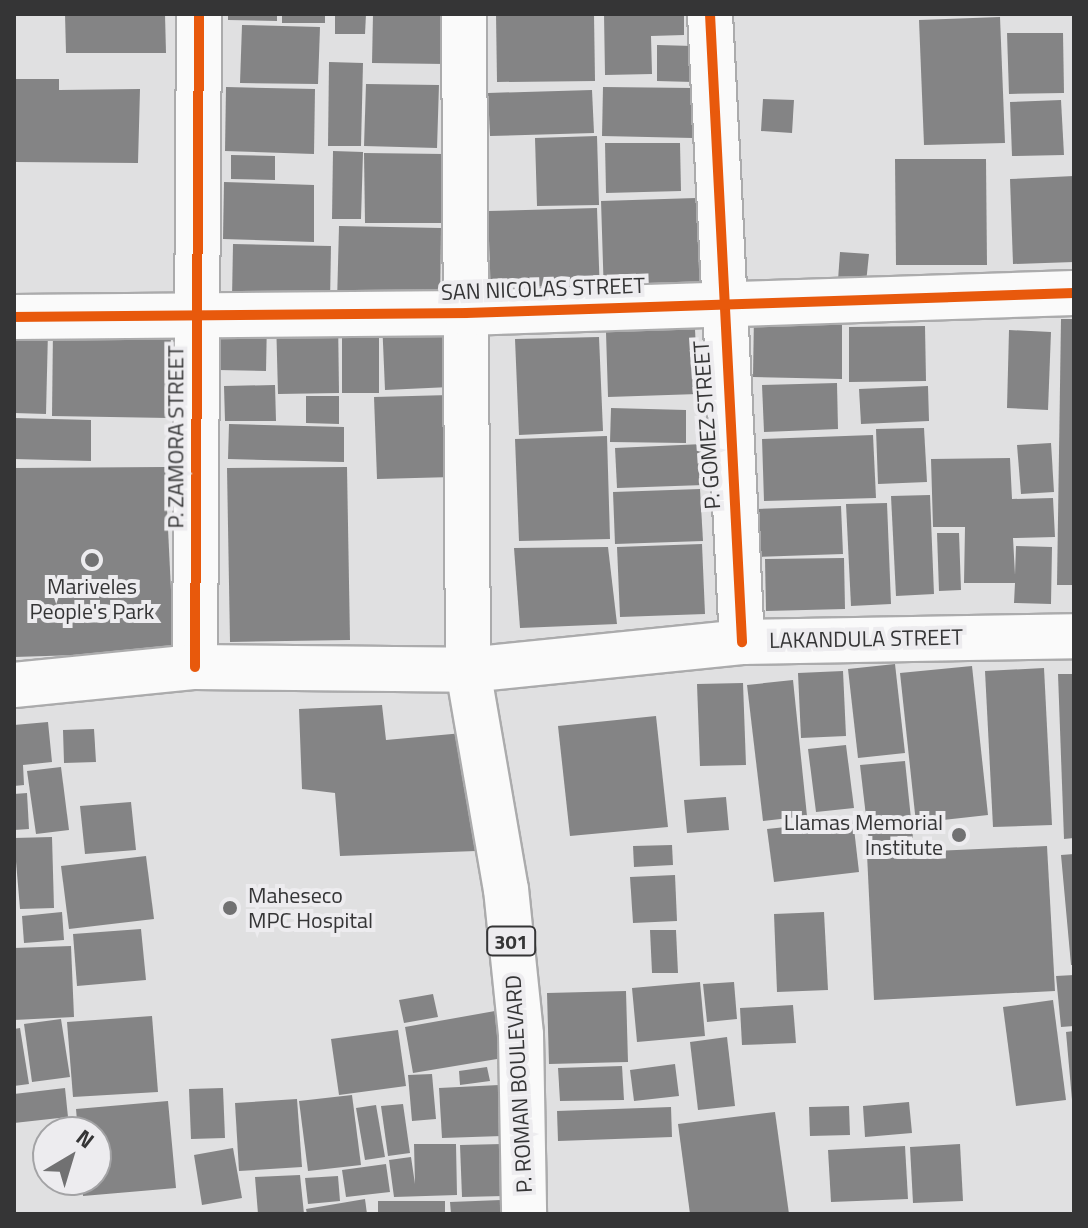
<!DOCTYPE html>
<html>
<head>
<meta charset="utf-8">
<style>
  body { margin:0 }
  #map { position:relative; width:1088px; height:1228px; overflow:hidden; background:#e0e0e1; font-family:"Titillium Web",sans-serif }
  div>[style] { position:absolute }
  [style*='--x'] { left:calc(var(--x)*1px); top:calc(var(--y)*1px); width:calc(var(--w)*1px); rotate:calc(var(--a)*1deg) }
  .building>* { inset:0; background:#848485 }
  .roads { filter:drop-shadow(2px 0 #ababac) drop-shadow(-2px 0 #ababac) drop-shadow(0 2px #ababac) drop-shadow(0 -2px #ababac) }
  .minor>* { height:44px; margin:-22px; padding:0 22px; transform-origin:22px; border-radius:22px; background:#fafafa }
  .major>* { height:44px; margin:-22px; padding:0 22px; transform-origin:22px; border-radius:22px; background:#fafafa }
  .cycleway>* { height:10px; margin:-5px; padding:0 5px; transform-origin:5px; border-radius:5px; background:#e8590c }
  .dots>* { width:22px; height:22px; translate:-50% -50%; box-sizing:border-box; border:4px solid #edecef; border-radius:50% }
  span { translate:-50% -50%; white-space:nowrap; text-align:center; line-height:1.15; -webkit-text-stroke:8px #edecef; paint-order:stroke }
  .shield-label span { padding:2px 6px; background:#edecef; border:2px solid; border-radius:6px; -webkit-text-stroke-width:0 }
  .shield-label { font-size:20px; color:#353536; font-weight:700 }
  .street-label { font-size:22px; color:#353536 }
  .poi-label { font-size:22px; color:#353536 }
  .right { translate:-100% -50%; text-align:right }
  .left { translate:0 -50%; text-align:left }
  .frame { position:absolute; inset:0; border:16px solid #353536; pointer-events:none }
  .north { position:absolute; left:32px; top:1116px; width:80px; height:80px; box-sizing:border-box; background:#edecef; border:2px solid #a3a3a5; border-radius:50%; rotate:38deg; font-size:22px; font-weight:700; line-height:32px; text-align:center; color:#353536 }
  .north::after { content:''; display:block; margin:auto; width:28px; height:36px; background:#717172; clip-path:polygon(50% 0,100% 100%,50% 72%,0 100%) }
</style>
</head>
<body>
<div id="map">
  <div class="building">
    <i style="clip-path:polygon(65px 14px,165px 14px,166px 53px,66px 53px)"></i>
    <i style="clip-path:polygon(228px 14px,277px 14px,277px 21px,228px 20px)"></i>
    <i style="clip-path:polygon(282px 14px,325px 14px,325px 23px,282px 23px)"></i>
    <i style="clip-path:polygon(335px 14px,366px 14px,365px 34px,335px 34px)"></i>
    <i style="clip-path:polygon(373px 14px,446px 14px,445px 64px,372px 63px)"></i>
    <i style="clip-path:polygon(496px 14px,594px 14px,595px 81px,497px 82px)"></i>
    <i style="clip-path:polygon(604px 14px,684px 14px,684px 35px,651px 36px,652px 74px,605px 75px)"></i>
    <i style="clip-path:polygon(1000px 17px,1005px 143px,924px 145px,919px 20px)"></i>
    <i style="clip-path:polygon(242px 25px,320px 27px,318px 84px,240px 83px)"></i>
    <i style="clip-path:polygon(1007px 33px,1063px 33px,1064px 93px,1009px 94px)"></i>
    <i style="clip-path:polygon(657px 45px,693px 46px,693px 82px,657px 81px)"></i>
    <i style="clip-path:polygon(329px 62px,363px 63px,361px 146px,328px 146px)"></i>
    <i style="clip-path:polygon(14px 79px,59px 79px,59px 90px,140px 89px,138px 163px,14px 162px)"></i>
    <i style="clip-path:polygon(366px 84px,439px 85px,437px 148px,364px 146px)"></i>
    <i style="clip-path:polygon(226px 87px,315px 89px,314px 154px,225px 151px)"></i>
    <i style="clip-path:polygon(603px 87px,693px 88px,693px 138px,602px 136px)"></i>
    <i style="clip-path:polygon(592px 90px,594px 133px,490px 136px,488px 93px)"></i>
    <i style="clip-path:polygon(763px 99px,794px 100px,792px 133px,761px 131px)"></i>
    <i style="clip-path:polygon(1061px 100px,1064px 155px,1012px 156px,1010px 102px)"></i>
    <i style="clip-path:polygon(597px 136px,599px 205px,537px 206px,535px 138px)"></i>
    <i style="clip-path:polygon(605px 143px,680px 143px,681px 191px,606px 193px)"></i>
    <i style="clip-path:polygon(333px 151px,363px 152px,361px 219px,332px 219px)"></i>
    <i style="clip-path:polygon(364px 153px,444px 154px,445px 223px,365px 223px)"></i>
    <i style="clip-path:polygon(231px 155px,275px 156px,275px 180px,231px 179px)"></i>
    <i style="clip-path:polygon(895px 159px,986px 159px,987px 265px,896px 265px)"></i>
    <i style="clip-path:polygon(1074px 176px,1074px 262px,1013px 264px,1010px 179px)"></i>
    <i style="clip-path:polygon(224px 182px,314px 185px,314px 242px,223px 239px)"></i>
    <i style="clip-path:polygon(696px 198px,700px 293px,604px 296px,601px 201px)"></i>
    <i style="clip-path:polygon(597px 208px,600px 295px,491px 298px,488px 211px)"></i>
    <i style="clip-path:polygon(339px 226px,441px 228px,440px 306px,337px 303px)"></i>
    <i style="clip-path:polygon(233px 244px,331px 246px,330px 302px,232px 299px)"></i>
    <i style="clip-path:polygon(840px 252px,869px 254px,866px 283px,838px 280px)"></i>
    <i style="clip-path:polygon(754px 315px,842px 318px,842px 379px,753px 377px)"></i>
    <i style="clip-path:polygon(338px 317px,339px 393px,278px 394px,276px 319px)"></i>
    <i style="clip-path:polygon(447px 318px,450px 387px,385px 390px,382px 320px)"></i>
    <i style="clip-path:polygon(219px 319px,267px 320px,266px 371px,218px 370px)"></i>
    <i style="clip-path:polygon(1061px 319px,1074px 319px,1074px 585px,1057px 585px)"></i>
    <i style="clip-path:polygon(342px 321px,379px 321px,379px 393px,342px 393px)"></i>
    <i style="clip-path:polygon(925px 326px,926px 381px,849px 382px,849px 327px)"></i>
    <i style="clip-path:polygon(53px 329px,171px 332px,169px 418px,52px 416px)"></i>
    <i style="clip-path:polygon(695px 329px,698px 394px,608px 397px,606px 332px)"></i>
    <i style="clip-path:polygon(14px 330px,48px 331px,46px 414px,14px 413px)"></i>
    <i style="clip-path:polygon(1009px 330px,1051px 332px,1048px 410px,1007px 408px)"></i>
    <i style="clip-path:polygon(599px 337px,603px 431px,519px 435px,515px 339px)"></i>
    <i style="clip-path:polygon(837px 383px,838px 429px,764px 432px,762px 385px)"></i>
    <i style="clip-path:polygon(275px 385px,276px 421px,225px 421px,224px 386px)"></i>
    <i style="clip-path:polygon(928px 386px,929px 421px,861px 424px,859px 389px)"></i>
    <i style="clip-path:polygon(450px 395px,453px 477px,377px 479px,374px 397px)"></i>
    <i style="clip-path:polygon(306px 396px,339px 396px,339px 424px,306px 423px)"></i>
    <i style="clip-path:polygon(611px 408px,686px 410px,686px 443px,610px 442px)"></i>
    <i style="clip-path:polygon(14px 418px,91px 420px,91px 461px,14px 459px)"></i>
    <i style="clip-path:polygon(229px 424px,344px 427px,344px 462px,228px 459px)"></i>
    <i style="clip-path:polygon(924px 428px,927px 482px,878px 484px,876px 429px)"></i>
    <i style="clip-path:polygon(873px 435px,876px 498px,764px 501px,762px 439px)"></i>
    <i style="clip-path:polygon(607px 436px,610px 539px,519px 541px,515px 439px)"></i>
    <i style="clip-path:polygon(1051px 443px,1054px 492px,1021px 494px,1017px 445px)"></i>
    <i style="clip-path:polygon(703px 444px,704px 485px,617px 488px,615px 448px)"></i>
    <i style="clip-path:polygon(1010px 458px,1012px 499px,1053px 498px,1055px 537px,1013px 538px,1015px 575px,1016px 546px,1052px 547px,1051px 604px,1014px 603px,1015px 583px,964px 583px,965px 527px,933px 527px,931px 459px)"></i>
    <i style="clip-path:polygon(165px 467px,174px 652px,14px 657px,14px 468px)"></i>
    <i style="clip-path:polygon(347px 467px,350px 640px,230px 642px,227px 468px)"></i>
    <i style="clip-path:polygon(700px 489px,703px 541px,615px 544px,613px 492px)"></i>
    <i style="clip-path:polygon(930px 495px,934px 594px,896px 596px,891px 496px)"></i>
    <i style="clip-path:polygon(887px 503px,891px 604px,851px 606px,846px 504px)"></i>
    <i style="clip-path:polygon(841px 506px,843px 554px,758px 557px,756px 509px)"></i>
    <i style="clip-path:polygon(937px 533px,959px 533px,961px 590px,939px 591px)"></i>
    <i style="clip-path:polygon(702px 544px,705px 614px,620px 617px,617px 547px)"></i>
    <i style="clip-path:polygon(608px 547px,617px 624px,520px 628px,514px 548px)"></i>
    <i style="clip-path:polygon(844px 558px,845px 609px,766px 611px,765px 559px)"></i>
    <i style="clip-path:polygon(895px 664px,905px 753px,858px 758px,848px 669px)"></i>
    <i style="clip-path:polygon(972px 666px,988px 815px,916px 823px,900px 673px)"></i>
    <i style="clip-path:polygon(1044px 668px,1052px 825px,993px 827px,985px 671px)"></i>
    <i style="clip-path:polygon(843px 671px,846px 736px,801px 738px,798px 673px)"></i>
    <i style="clip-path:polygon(1058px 674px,1074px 674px,1074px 838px,1064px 839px)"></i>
    <i style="clip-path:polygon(793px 680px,807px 816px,763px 821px,747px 685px)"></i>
    <i style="clip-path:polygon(743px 683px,746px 765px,700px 766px,697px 684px)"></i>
    <i style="clip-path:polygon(382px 705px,386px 740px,463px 733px,476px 851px,340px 856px,335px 793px,302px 789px,299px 709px)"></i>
    <i style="clip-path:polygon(656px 716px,668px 827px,570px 836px,558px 726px)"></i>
    <i style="clip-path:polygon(48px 722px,52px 762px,23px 765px,24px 785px,14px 786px,14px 725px)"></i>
    <i style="clip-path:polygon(94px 729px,96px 762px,64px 763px,63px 730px)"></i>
    <i style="clip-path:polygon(846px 745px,854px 808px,816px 812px,808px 749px)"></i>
    <i style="clip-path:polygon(905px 761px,913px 838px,869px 842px,860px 765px)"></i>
    <i style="clip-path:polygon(61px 767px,69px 830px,36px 834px,27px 771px)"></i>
    <i style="clip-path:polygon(27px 793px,29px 829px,14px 830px,14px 794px)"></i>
    <i style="clip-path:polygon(726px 797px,729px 830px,687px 833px,684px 800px)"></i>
    <i style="clip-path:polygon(131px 802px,136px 850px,85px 854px,80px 806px)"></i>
    <i style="clip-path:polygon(853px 820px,859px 872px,774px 882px,767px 829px)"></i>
    <i style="clip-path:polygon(52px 837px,54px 908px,20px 909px,14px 838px)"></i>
    <i style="clip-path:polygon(672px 845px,673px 865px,634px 867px,633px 846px)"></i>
    <i style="clip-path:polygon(1047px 846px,1055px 991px,874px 1000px,867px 854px)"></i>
    <i style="clip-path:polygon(1074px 854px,1074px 965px,1071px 965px,1061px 855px)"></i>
    <i style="clip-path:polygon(146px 856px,154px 919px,69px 929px,61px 866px)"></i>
    <i style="clip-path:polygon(675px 875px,677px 921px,633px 923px,630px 877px)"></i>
    <i style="clip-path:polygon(62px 912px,64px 940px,24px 943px,22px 916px)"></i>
    <i style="clip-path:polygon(824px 912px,828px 990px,777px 992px,774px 914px)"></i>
    <i style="clip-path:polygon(141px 929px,146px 980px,77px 986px,73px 934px)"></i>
    <i style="clip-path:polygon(650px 930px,676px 930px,678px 973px,652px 973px)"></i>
    <i style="clip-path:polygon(71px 946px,74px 1017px,14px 1020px,14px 948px)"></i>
    <i style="clip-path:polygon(1074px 975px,1074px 1026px,1061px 1027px,1056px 976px)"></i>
    <i style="clip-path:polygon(700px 982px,705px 1036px,637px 1042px,632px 988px)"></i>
    <i style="clip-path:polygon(734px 982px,737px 1019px,707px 1022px,703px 984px)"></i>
    <i style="clip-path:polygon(626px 991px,628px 1062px,549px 1064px,547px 993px)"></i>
    <i style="clip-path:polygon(433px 994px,438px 1017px,404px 1023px,399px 1000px)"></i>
    <i style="clip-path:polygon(1053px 1000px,1066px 1100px,1016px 1106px,1003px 1007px)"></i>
    <i style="clip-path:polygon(793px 1005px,796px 1043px,742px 1045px,740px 1008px)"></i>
    <i style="clip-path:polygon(495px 1011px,503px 1058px,413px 1073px,405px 1027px)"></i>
    <i style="clip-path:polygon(152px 1016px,158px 1092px,73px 1097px,67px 1022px)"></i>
    <i style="clip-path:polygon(61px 1019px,70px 1077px,32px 1082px,24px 1024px)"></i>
    <i style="clip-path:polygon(20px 1028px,29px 1084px,14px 1086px,14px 1029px)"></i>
    <i style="clip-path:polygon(398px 1030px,406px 1086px,339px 1095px,331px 1039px)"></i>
    <i style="clip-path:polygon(1074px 1031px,1074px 1100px,1072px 1100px,1066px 1032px)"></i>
    <i style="clip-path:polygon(727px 1037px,735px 1106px,698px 1110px,690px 1042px)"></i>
    <i style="clip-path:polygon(675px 1064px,679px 1096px,634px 1101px,630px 1070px)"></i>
    <i style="clip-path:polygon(622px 1066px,624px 1100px,560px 1101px,558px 1068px)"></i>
    <i style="clip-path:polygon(487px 1067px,490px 1081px,460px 1085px,459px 1071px)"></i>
    <i style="clip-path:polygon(432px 1074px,436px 1119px,412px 1121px,408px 1075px)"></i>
    <i style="clip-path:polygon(499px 1085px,502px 1136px,442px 1138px,439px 1088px)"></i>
    <i style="clip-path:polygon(65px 1088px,68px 1117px,14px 1123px,14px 1094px)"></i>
    <i style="clip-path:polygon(223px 1088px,225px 1138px,191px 1139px,189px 1089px)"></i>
    <i style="clip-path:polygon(352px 1095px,361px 1165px,308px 1171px,299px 1101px)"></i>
    <i style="clip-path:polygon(297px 1099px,302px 1167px,239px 1171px,235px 1103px)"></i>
    <i style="clip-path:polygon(168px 1101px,176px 1188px,83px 1196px,82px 1180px,96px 1180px,96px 1132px,78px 1132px,76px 1109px)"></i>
    <i style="clip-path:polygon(909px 1102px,912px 1133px,865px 1137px,863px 1106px)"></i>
    <i style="clip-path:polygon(403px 1104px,410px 1153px,388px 1156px,381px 1106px)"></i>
    <i style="clip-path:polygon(376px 1105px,385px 1157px,365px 1160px,356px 1108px)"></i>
    <i style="clip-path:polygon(849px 1106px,850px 1135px,810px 1136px,809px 1107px)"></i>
    <i style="clip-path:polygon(671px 1107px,672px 1137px,558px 1141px,557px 1111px)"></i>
    <i style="clip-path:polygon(775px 1112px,789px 1214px,690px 1214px,678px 1124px)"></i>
    <i style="clip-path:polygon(414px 1144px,456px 1144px,457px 1195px,394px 1197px,389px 1160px,411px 1157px,415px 1184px)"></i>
    <i style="clip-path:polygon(502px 1144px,504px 1196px,462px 1197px,460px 1145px)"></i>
    <i style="clip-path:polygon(960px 1144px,963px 1201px,913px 1203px,910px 1147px)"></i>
    <i style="clip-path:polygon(905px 1146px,908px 1199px,831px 1202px,828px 1150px)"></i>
    <i style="clip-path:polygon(233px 1148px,242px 1198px,202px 1205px,194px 1155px)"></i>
    <i style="clip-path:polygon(386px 1164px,390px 1192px,346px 1197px,342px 1170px)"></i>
    <i style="clip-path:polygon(300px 1175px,304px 1214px,258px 1214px,255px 1177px)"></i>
    <i style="clip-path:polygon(338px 1176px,340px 1201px,308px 1204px,305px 1178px)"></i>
    <i style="clip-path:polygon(365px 1199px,367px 1214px,307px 1214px,306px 1209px)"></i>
    <i style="clip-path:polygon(501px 1200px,502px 1214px,451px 1214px,450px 1202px)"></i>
    <i style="clip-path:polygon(378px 1201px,445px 1201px,445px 1214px,378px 1214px)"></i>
  </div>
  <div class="roads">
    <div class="minor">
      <i style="--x:464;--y:14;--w:656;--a:89.65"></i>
      <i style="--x:710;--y:14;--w:629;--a:87.08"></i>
      <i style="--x:14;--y:317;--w:452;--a:-0.5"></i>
      <i style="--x:466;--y:313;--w:608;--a:-1.88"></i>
      <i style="--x:195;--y:667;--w:653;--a:-89.65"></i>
    </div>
    <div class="major">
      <i style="--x:468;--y:670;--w:222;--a:80.2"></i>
      <i style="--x:506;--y:889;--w:147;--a:84.1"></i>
      <i style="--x:521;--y:1035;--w:179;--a:89"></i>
      <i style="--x:14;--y:685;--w:182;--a:-5.7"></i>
      <i style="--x:195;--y:667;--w:273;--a:0.6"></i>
      <i style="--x:468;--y:670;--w:275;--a:-5.8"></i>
      <i style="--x:742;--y:642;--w:332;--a:-1"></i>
    </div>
  </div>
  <div class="cycleway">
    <i style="--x:710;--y:14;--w:629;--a:87.08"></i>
    <i style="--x:14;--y:317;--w:452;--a:-0.5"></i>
    <i style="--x:466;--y:313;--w:608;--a:-1.88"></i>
    <i style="--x:195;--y:667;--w:653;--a:-89.65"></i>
  </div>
  <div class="dots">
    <i style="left:92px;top:560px;background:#717172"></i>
    <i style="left:959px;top:835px;background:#717172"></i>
    <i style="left:230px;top:908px;background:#717172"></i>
  </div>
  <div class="shield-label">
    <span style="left:511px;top:941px">301</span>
  </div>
  <div class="street-label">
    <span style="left:543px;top:289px;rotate:-2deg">SAN NICOLAS STREET</span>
    <span style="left:707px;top:425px;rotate:-94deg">P. GOMEZ STREET</span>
    <span style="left:176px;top:437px;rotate:-90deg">P. ZAMORA STREET</span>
    <span style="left:866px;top:639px;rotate:-1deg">LAKANDULA STREET</span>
    <span style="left:519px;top:1084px;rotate:-93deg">P. ROMAN BOULEVARD</span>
  </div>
  <div class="poi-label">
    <span style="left:92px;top:599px">Mariveles<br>People's Park</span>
    <span class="right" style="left:943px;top:835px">Llamas Memorial<br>Institute</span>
    <span class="left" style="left:248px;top:908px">Maheseco<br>MPC Hospital</span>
  </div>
  <div class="frame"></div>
  <div class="north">N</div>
</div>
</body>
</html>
